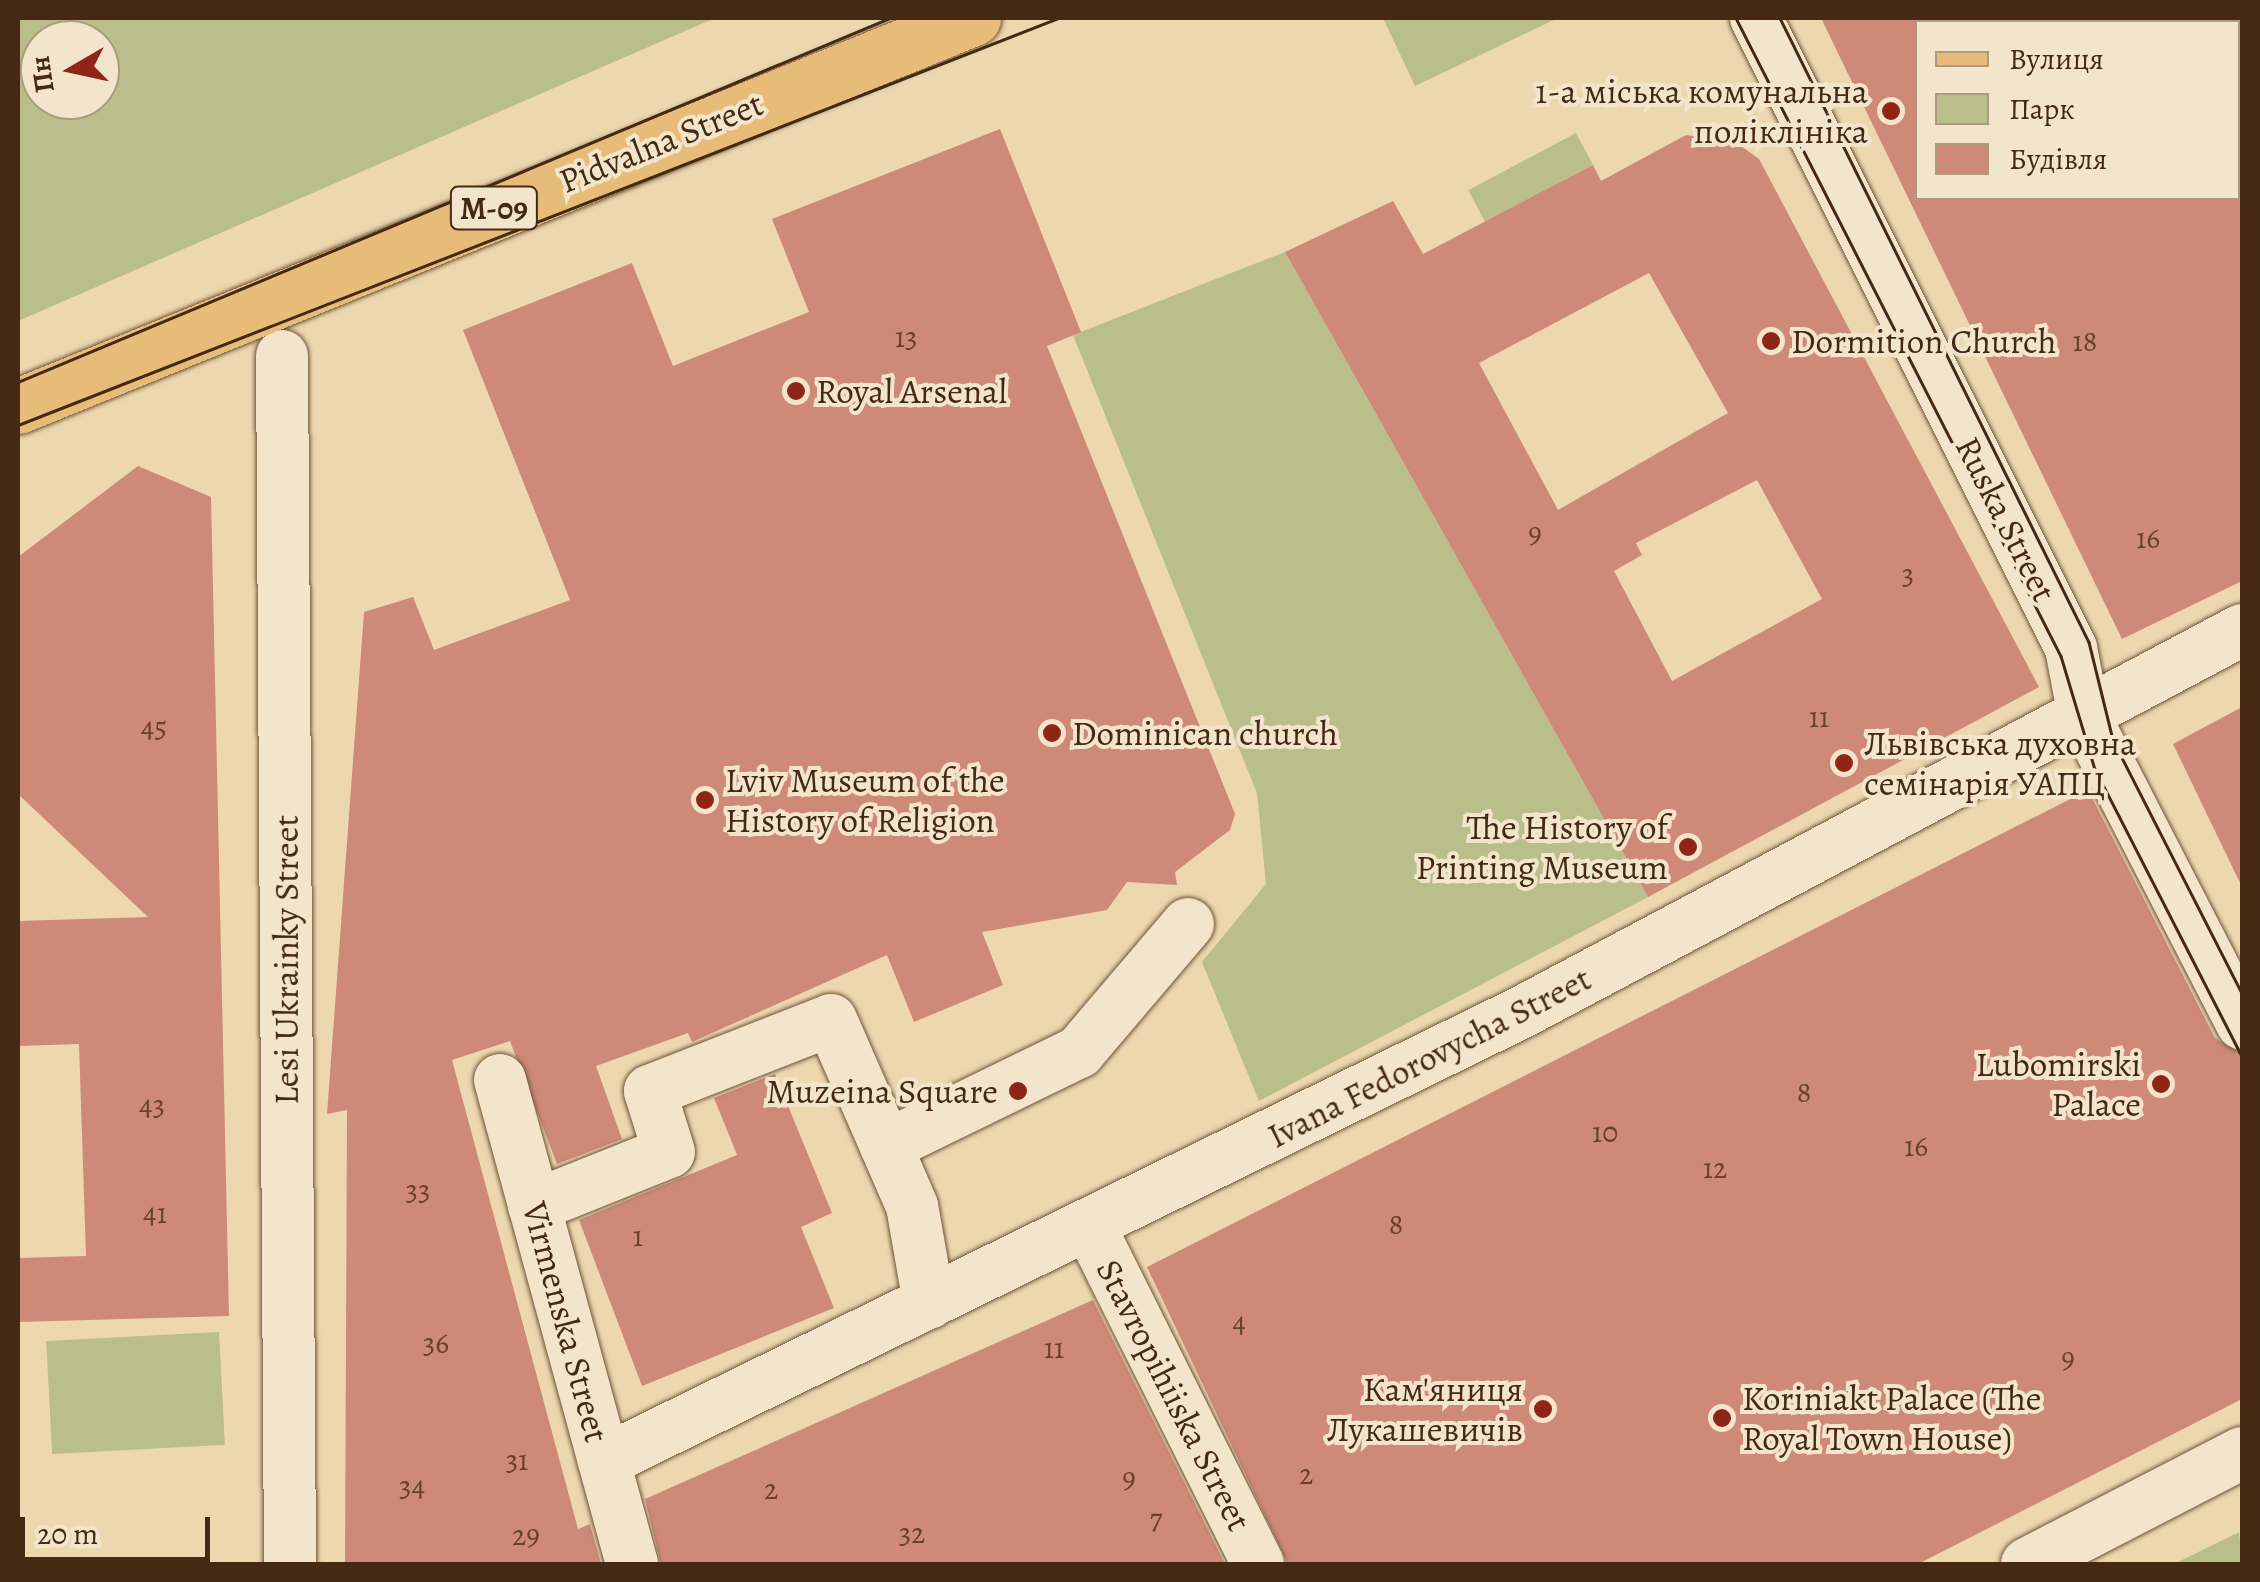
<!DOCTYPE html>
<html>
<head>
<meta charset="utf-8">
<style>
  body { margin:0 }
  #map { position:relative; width:2260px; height:1582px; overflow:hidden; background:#ecd7af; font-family:Alegreya,serif }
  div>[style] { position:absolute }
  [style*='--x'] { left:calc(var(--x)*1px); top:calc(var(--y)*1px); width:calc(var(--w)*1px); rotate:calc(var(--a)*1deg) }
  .green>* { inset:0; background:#b9be8a; transform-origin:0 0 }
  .building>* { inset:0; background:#cf8979 }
  .roads { filter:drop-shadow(0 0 2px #6f543a) drop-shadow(0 0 2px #6f543a) }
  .pedestrian>* { height:52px; margin:-26px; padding:0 26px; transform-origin:26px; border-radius:26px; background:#f3e5cb }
  .primary>* { height:55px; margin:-27.5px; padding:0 27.5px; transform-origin:27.5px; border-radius:27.5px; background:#e6bc78 }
  .tram>* { height:2.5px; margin:-1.25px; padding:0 1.25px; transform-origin:1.25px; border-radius:1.25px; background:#452913 }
  .dots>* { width:28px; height:28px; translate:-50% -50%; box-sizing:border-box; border:5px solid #f3e5cb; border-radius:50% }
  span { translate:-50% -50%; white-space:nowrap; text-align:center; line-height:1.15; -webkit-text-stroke:8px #f3e5cb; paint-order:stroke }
  .number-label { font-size:30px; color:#68412c }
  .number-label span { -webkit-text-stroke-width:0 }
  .shield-label span { padding:2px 8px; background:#f3e5cb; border:2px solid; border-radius:8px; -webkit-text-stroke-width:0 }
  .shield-label { font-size:32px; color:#452913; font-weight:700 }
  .poi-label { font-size:35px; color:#452913 }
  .right { translate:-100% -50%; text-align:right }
  .left { translate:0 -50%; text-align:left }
  .street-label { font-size:35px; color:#452913 }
  .frame { position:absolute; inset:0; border:20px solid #452913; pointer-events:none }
  .legend { position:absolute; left:1915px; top:20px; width:325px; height:180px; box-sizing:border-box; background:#f3e5cb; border:2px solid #ad9a81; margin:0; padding:12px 18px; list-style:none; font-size:30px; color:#452913 }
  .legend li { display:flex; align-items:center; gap:20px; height:50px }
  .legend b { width:50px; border:2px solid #ad9a81 }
  .north { position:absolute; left:20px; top:20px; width:100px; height:100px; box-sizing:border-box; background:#f3e5cb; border:2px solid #ad9a81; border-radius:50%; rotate:261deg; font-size:28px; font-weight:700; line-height:40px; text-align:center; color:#452913 }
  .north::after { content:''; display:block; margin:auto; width:35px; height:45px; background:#8f2418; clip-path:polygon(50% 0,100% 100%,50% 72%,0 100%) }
  .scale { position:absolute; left:20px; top:1517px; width:190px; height:45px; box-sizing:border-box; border:5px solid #452913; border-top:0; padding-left:12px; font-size:30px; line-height:35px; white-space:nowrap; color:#452913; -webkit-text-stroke:8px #f3e5cb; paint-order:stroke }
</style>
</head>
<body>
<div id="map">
  <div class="green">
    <div style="clip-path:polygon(evenodd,18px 18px,715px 18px,18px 321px,18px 18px,100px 40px,100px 100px,40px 100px,40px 40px,100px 40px)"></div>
    <div style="clip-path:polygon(1383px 18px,1558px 18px,1415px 86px)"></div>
    <div style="left:1576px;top:133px;width:36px;height:122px;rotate:62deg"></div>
    <div style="clip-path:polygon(1285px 252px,1648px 897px,1259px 1101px,1202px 962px,1266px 884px,1257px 793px,1073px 335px)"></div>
    <div style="left:219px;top:1332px;width:113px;height:173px;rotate:87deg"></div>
    <div style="clip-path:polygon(2239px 1532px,2242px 1564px,2174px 1564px)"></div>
  </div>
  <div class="building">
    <div style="clip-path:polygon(1821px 18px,1918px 18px,1918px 198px,2242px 198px,2242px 581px,2122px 639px)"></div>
    <div style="clip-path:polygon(1000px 129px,1081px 332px,1047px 346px,1235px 814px,1230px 830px,1175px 872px,1177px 885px,1127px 882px,1107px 910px,982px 932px,1003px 985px,914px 1022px,887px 955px,692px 1042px,688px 1033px,596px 1066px,622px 1139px,557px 1164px,510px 1041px,452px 1060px,578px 1529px,590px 1524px,601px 1564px,345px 1564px,347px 1110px,327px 1114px,364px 612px,413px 597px,434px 650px,570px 600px,463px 330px,632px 263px,673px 366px,809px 312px,772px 219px)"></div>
    <div style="clip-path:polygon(evenodd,1686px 135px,1734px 141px,1759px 159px,2039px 687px,1648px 897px,1285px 252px,1393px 201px,1423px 254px,1593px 165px,1601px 181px,1686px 135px,1649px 273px,1728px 413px,1558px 510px,1479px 363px,1649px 273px,1686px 135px,1757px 480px,1822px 599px,1672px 681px,1614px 571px,1642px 555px,1636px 543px,1757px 480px)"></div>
    <div style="clip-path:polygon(138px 466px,211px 497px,229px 1316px,18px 1322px,18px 1258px,86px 1256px,79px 1044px,18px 1046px,18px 921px,148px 917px,18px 794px,18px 557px)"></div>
    <div style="clip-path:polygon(2242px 707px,2242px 887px,2173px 744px)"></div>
    <div style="clip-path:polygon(2088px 790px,2215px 1038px,2242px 1054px,2242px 1399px,1918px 1564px,1288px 1564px,1147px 1267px)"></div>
    <div style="clip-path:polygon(775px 1074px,832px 1213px,801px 1227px,834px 1308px,642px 1386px,579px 1220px,737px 1155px,714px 1098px)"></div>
    <div style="clip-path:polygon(1093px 1300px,1225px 1564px,661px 1564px,645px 1499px)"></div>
  </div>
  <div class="roads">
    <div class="pedestrian">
      <div style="--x:1756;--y:18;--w:704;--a:63.43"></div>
      <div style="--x:2071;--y:648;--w:69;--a:79.2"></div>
      <div style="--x:2084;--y:716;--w:346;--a:62.8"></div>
      <div style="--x:282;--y:356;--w:1208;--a:89.62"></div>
      <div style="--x:500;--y:1080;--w:502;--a:74.74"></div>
      <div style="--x:534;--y:1206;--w:145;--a:-21.8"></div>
      <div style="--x:669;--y:1152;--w:64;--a:-107.3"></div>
      <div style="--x:650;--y:1091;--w:194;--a:-21.4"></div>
      <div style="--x:831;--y:1020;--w:137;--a:66.4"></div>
      <div style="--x:1089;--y:1225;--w:379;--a:63.5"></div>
      <div style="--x:929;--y:1303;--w:98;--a:-99.9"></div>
      <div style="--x:912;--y:1206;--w:65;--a:-113.4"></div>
      <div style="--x:886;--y:1146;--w:215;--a:-26"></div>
      <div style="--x:1079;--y:1052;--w:168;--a:-49.6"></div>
      <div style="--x:604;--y:1461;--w:1024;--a:-26.06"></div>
      <div style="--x:1524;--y:1011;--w:813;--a:-27.95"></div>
      <div style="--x:2027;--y:1564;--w:242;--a:-27.3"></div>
    </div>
    <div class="primary">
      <div style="--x:18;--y:406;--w:1031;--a:-22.11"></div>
    </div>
  </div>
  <div class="tram">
    <div style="--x:1736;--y:18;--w:716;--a:63.01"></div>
    <div style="--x:2061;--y:656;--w:118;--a:73.3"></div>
    <div style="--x:2095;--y:769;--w:322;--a:62.9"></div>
    <div style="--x:1780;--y:18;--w:696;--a:63.66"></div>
    <div style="--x:2089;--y:642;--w:101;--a:76.2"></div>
    <div style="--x:2113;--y:740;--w:284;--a:63"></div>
    <div style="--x:18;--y:382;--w:945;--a:-22.66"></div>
    <div style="--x:18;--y:425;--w:1117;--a:-21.37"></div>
  </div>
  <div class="dots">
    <div style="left:1891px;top:111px;background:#8f2418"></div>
    <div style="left:1771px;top:341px;background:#8f2418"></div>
    <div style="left:796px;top:391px;background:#8f2418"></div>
    <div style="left:1052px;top:733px;background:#8f2418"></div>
    <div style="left:1844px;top:763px;background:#8f2418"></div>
    <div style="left:705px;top:800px;background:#8f2418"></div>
    <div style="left:1688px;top:847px;background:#8f2418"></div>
    <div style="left:2161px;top:1084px;background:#8f2418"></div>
    <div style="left:1018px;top:1091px;background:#8f2418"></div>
    <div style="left:1543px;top:1409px;background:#8f2418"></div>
    <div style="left:1722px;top:1418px;background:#8f2418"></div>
  </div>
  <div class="number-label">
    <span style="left:906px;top:337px">13</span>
    <span style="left:2085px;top:341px">18</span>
    <span style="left:1535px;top:533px">9</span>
    <span style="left:2148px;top:538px">16</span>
    <span style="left:1908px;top:574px">3</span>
    <span style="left:1819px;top:717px">11</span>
    <span style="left:154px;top:727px">45</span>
    <span style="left:1804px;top:1092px">8</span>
    <span style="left:152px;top:1105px">43</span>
    <span style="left:1605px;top:1132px">10</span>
    <span style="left:1916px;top:1146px">16</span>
    <span style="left:1715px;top:1168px">12</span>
    <span style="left:418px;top:1190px">33</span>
    <span style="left:155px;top:1213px">41</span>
    <span style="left:1396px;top:1224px">8</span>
    <span style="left:638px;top:1236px">1</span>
    <span style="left:1239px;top:1322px">4</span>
    <span style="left:436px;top:1343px">36</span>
    <span style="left:1054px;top:1348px">11</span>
    <span style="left:2068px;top:1358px">9</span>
    <span style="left:517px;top:1460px">31</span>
    <span style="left:1306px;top:1474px">2</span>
    <span style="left:1129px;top:1478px">9</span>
    <span style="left:412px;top:1486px">34</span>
    <span style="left:771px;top:1489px">2</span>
    <span style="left:1156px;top:1519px">7</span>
    <span style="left:912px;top:1533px">32</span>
    <span style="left:526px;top:1535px">29</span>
  </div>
  <div class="shield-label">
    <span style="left:494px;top:208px">М-09</span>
  </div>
  <div class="poi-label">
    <span class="right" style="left:1868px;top:111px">1-а міська комунальна<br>поліклініка</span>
    <span class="left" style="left:1791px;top:341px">Dormition Church</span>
    <span class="left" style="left:816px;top:391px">Royal Arsenal</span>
    <span class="left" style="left:1072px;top:733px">Dominican church</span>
    <span class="left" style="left:1864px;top:763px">Львівська духовна<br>семінарія УАПЦ</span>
    <span class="left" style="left:725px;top:800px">Lviv Museum of the<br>History of Religion</span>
    <span class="right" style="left:1668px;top:847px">The History of<br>Printing Museum</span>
    <span class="right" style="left:2141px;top:1084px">Lubomirski<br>Palace</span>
    <span class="right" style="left:998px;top:1091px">Muzeina Square</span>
    <span class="right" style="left:1523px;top:1409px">Кам'яниця<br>Лукашевичів</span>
    <span class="left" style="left:1742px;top:1418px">Koriniakt Palace (The<br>Royal Town House)</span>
  </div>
  <div class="street-label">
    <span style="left:661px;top:142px;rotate:-22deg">Pidvalna Street</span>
    <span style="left:2006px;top:519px;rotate:63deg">Ruska Street</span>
    <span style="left:286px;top:960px;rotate:-90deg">Lesi Ukrainky Street</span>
    <span style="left:1429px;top:1057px;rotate:-27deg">Ivana Fedorovycha Street</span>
    <span style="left:566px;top:1322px;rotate:75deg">Virmenska Street</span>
    <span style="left:1174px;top:1395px;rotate:63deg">Stavropihiiska Street</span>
  </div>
  <div class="frame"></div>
  <ul class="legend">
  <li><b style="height:12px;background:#e6bc78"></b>Вулиця</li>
  <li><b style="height:28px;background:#b9be8a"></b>Парк</li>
  <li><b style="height:28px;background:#cf8979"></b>Будівля</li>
  </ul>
  <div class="north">Пн</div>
  <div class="scale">20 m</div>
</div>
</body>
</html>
